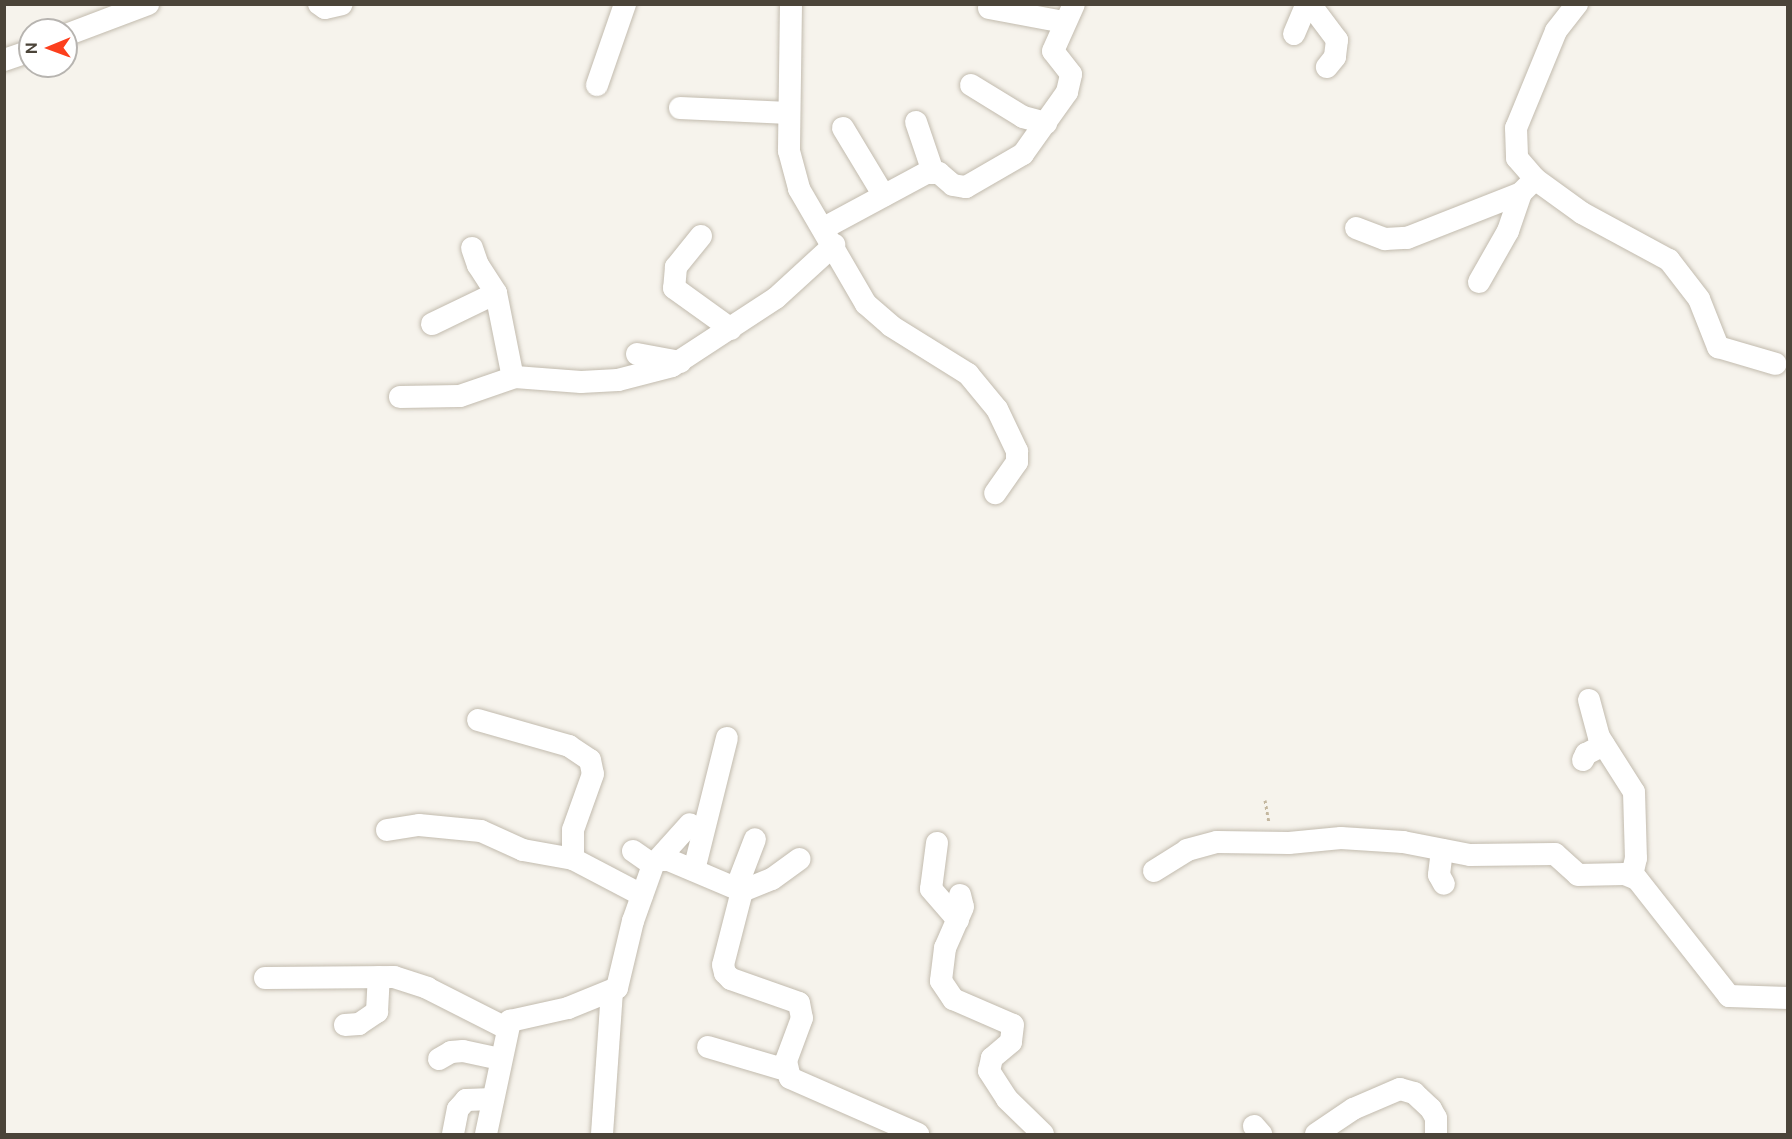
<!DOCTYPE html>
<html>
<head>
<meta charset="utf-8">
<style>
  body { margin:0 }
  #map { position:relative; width:1792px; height:1139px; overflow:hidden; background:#f6f3ec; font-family:"DM Sans",sans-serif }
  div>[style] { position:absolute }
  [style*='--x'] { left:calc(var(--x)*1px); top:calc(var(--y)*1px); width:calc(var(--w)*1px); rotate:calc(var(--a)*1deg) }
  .path>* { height:3px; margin-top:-1.5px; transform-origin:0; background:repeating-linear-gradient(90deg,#c4b79f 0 3px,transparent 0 6px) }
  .roads { filter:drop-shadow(0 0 2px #c2bbae) drop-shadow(0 0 2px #c2bbae) }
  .minor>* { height:22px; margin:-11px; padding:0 11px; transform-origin:11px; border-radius:11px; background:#fff }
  span { translate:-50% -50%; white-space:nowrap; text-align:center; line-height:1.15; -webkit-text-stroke:5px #fff; paint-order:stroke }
  .frame { position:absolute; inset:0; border:6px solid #4b4439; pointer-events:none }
  .north { position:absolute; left:18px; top:18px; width:60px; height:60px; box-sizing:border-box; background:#fff; border:2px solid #b7b4b0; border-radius:50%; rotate:269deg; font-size:16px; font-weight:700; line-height:24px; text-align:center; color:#4b4439 }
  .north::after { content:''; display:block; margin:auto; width:21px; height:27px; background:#fc3f1d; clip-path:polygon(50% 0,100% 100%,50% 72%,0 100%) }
</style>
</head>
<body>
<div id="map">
  <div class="path">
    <div style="--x:1265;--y:800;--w:23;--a:80"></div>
  </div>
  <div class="roads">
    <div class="minor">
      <div style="--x:319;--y:4;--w:7;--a:34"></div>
      <div style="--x:325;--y:8;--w:17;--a:-13"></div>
      <div style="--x:791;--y:4;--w:147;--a:90.8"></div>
      <div style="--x:789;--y:151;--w:39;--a:75"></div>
      <div style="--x:799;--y:189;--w:133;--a:59.8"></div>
      <div style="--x:866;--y:304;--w:33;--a:41"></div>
      <div style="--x:891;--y:326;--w:91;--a:31.9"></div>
      <div style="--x:968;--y:374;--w:45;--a:50.4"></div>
      <div style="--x:997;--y:409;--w:47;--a:64.5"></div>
      <div style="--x:1017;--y:451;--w:11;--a:90"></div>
      <div style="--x:1017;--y:462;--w:38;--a:125"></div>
      <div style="--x:1310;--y:4;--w:45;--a:53.1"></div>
      <div style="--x:1337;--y:40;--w:17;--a:97"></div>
      <div style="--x:1335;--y:57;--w:13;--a:129"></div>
      <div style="--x:1577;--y:4;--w:34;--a:128"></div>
      <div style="--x:1556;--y:31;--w:105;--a:112.4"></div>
      <div style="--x:1516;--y:128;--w:30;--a:88"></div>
      <div style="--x:1517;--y:158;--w:28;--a:49"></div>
      <div style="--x:1535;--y:179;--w:58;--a:35.9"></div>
      <div style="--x:1582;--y:213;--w:99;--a:28.4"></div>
      <div style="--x:1669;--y:260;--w:49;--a:52.4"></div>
      <div style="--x:1699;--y:299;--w:52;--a:68.4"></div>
      <div style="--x:1718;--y:347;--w:60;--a:16.3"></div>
      <div style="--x:989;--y:8;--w:76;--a:10.6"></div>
      <div style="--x:1294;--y:34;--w:33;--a:-67"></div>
      <div style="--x:66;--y:35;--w:88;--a:-20.7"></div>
      <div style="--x:4;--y:60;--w:28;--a:-19"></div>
      <div style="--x:597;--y:85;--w:86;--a:-70.9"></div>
      <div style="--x:971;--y:85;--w:61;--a:31.6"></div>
      <div style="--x:1023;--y:117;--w:24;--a:15"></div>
      <div style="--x:680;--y:108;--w:109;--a:2.6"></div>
      <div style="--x:916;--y:122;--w:53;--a:71.2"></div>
      <div style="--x:843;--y:128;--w:79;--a:58.9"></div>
      <div style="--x:824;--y:228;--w:116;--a:-28.3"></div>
      <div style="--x:926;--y:173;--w:13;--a:0"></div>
      <div style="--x:939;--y:173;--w:18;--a:41"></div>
      <div style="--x:953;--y:185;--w:13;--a:9"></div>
      <div style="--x:966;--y:187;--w:66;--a:-30.1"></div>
      <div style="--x:1023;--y:154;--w:76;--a:-54.6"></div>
      <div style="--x:1067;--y:92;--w:18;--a:-77"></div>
      <div style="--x:1071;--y:74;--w:29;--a:-128"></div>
      <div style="--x:1053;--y:51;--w:51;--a:-65.9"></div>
      <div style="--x:1356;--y:228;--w:31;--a:21"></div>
      <div style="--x:1385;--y:239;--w:22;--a:-3"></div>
      <div style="--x:1407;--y:238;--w:123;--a:-21.5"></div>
      <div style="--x:1521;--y:193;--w:20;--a:-45"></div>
      <div style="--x:701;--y:236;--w:40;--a:129"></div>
      <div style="--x:676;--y:267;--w:21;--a:95"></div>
      <div style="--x:674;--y:288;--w:70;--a:35.7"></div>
      <div style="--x:472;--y:248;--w:18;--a:71"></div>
      <div style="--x:478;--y:265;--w:33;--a:57"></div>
      <div style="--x:496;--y:293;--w:82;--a:78.7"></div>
      <div style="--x:512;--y:373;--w:5;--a:53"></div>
      <div style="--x:515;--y:377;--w:66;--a:4.3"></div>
      <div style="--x:581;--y:382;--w:37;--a:-3"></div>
      <div style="--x:618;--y:380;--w:56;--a:-14.5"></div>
      <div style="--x:672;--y:366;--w:124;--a:-33.2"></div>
      <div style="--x:776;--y:298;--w:79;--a:-42.4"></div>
      <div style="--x:1479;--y:282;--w:59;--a:-60.4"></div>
      <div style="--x:1508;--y:231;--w:40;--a:-71.1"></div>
      <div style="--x:432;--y:324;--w:71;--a:-25.8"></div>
      <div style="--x:637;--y:354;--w:44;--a:10.5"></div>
      <div style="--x:400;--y:397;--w:60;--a:-1"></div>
      <div style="--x:460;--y:396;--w:58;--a:-19.1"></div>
      <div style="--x:1589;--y:700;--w:38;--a:75"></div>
      <div style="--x:1599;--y:737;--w:65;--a:57.5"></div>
      <div style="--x:1634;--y:792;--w:66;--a:88.3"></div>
      <div style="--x:1636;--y:858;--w:17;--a:103"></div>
      <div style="--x:478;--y:720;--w:95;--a:15.9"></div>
      <div style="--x:569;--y:746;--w:25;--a:34"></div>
      <div style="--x:590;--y:760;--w:14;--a:78"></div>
      <div style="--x:593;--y:774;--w:59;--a:109.7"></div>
      <div style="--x:573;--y:830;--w:29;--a:90"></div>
      <div style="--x:1583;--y:760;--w:7;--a:-63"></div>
      <div style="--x:1586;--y:754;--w:20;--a:-27"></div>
      <div style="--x:387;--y:830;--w:32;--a:-9"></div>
      <div style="--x:419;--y:825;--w:62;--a:5.5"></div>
      <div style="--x:481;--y:831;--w:46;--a:24.3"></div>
      <div style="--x:523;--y:850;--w:51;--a:10.2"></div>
      <div style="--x:573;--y:859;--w:78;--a:27.6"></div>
      <div style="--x:937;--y:843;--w:46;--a:97.4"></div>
      <div style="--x:931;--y:889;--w:41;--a:48.9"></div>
      <div style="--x:1442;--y:850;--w:25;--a:97"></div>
      <div style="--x:1439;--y:875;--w:10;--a:61"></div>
      <div style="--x:633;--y:851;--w:24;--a:35"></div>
      <div style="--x:660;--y:860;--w:9;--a:0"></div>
      <div style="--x:669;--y:860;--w:79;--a:23"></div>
      <div style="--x:742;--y:891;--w:76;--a:104.4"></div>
      <div style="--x:723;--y:965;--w:8;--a:76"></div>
      <div style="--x:725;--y:973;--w:8;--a:45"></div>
      <div style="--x:731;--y:979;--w:72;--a:19.4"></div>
      <div style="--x:799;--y:1003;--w:15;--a:79"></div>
      <div style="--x:802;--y:1018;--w:46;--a:110.4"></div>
      <div style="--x:786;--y:1061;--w:17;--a:77"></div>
      <div style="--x:790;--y:1078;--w:140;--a:23.6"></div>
      <div style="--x:694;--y:870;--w:136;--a:-76"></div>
      <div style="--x:1154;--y:871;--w:39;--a:-32"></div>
      <div style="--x:1187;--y:850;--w:31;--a:-15"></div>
      <div style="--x:1217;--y:842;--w:72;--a:0.8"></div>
      <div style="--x:1289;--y:843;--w:52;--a:-5.5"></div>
      <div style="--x:1341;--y:838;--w:62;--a:3.7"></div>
      <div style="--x:1403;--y:842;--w:68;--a:11"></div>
      <div style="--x:1470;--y:855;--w:85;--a:-0.7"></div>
      <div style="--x:1555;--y:854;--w:31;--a:42"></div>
      <div style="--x:1578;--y:875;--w:47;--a:-1.2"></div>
      <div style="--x:1625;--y:874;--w:13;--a:23"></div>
      <div style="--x:1637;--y:879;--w:149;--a:51.8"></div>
      <div style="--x:1729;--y:996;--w:59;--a:1.9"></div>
      <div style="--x:737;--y:886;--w:50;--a:-69"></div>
      <div style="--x:742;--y:891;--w:32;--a:-22"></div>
      <div style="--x:772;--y:879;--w:34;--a:-36"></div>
      <div style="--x:960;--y:895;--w:12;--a:76"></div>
      <div style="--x:963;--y:907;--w:45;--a:113.7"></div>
      <div style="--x:945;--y:948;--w:33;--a:97"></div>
      <div style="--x:941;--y:981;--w:22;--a:56"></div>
      <div style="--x:953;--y:999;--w:65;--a:23.4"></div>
      <div style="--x:1013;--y:1025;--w:17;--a:97"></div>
      <div style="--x:1011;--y:1042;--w:25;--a:140"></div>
      <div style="--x:992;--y:1058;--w:13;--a:103"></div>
      <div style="--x:989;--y:1071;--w:33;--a:57"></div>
      <div style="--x:1007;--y:1099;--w:50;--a:44.2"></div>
      <div style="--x:265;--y:978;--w:129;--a:-0.4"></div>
      <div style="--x:394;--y:977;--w:35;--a:18"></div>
      <div style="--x:427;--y:988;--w:89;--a:26.9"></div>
      <div style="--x:345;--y:1025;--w:14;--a:-4"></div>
      <div style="--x:359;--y:1024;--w:22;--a:-34"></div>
      <div style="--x:377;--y:1012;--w:35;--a:-87"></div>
      <div style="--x:708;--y:1047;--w:81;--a:16.4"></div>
      <div style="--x:439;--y:1059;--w:14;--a:-30"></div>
      <div style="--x:451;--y:1052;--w:12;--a:-5"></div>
      <div style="--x:463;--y:1051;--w:38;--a:12"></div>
      <div style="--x:1254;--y:1126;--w:11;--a:49"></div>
      <div style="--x:453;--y:1134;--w:25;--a:-79"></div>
      <div style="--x:458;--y:1109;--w:12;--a:-48"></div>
      <div style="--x:466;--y:1100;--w:27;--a:-2"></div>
      <div style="--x:486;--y:1134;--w:116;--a:-78"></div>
      <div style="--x:510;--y:1021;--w:59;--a:-12.6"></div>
      <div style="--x:568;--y:1008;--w:53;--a:-22.2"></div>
      <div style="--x:617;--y:988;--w:69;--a:-76.6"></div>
      <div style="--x:633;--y:921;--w:59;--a:-70.3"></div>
      <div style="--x:653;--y:865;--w:55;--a:-47.9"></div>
      <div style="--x:602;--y:1134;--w:142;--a:-86"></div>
      <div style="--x:1316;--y:1134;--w:45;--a:-34"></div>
      <div style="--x:1353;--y:1109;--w:51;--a:-23.1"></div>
      <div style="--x:1400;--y:1089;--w:15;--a:16"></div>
      <div style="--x:1414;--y:1093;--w:23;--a:43"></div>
      <div style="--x:1431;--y:1109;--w:10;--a:61"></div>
      <div style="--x:1436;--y:1118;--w:16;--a:90"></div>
    </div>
  </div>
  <div class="frame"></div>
  <div class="north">N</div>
</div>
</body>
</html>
